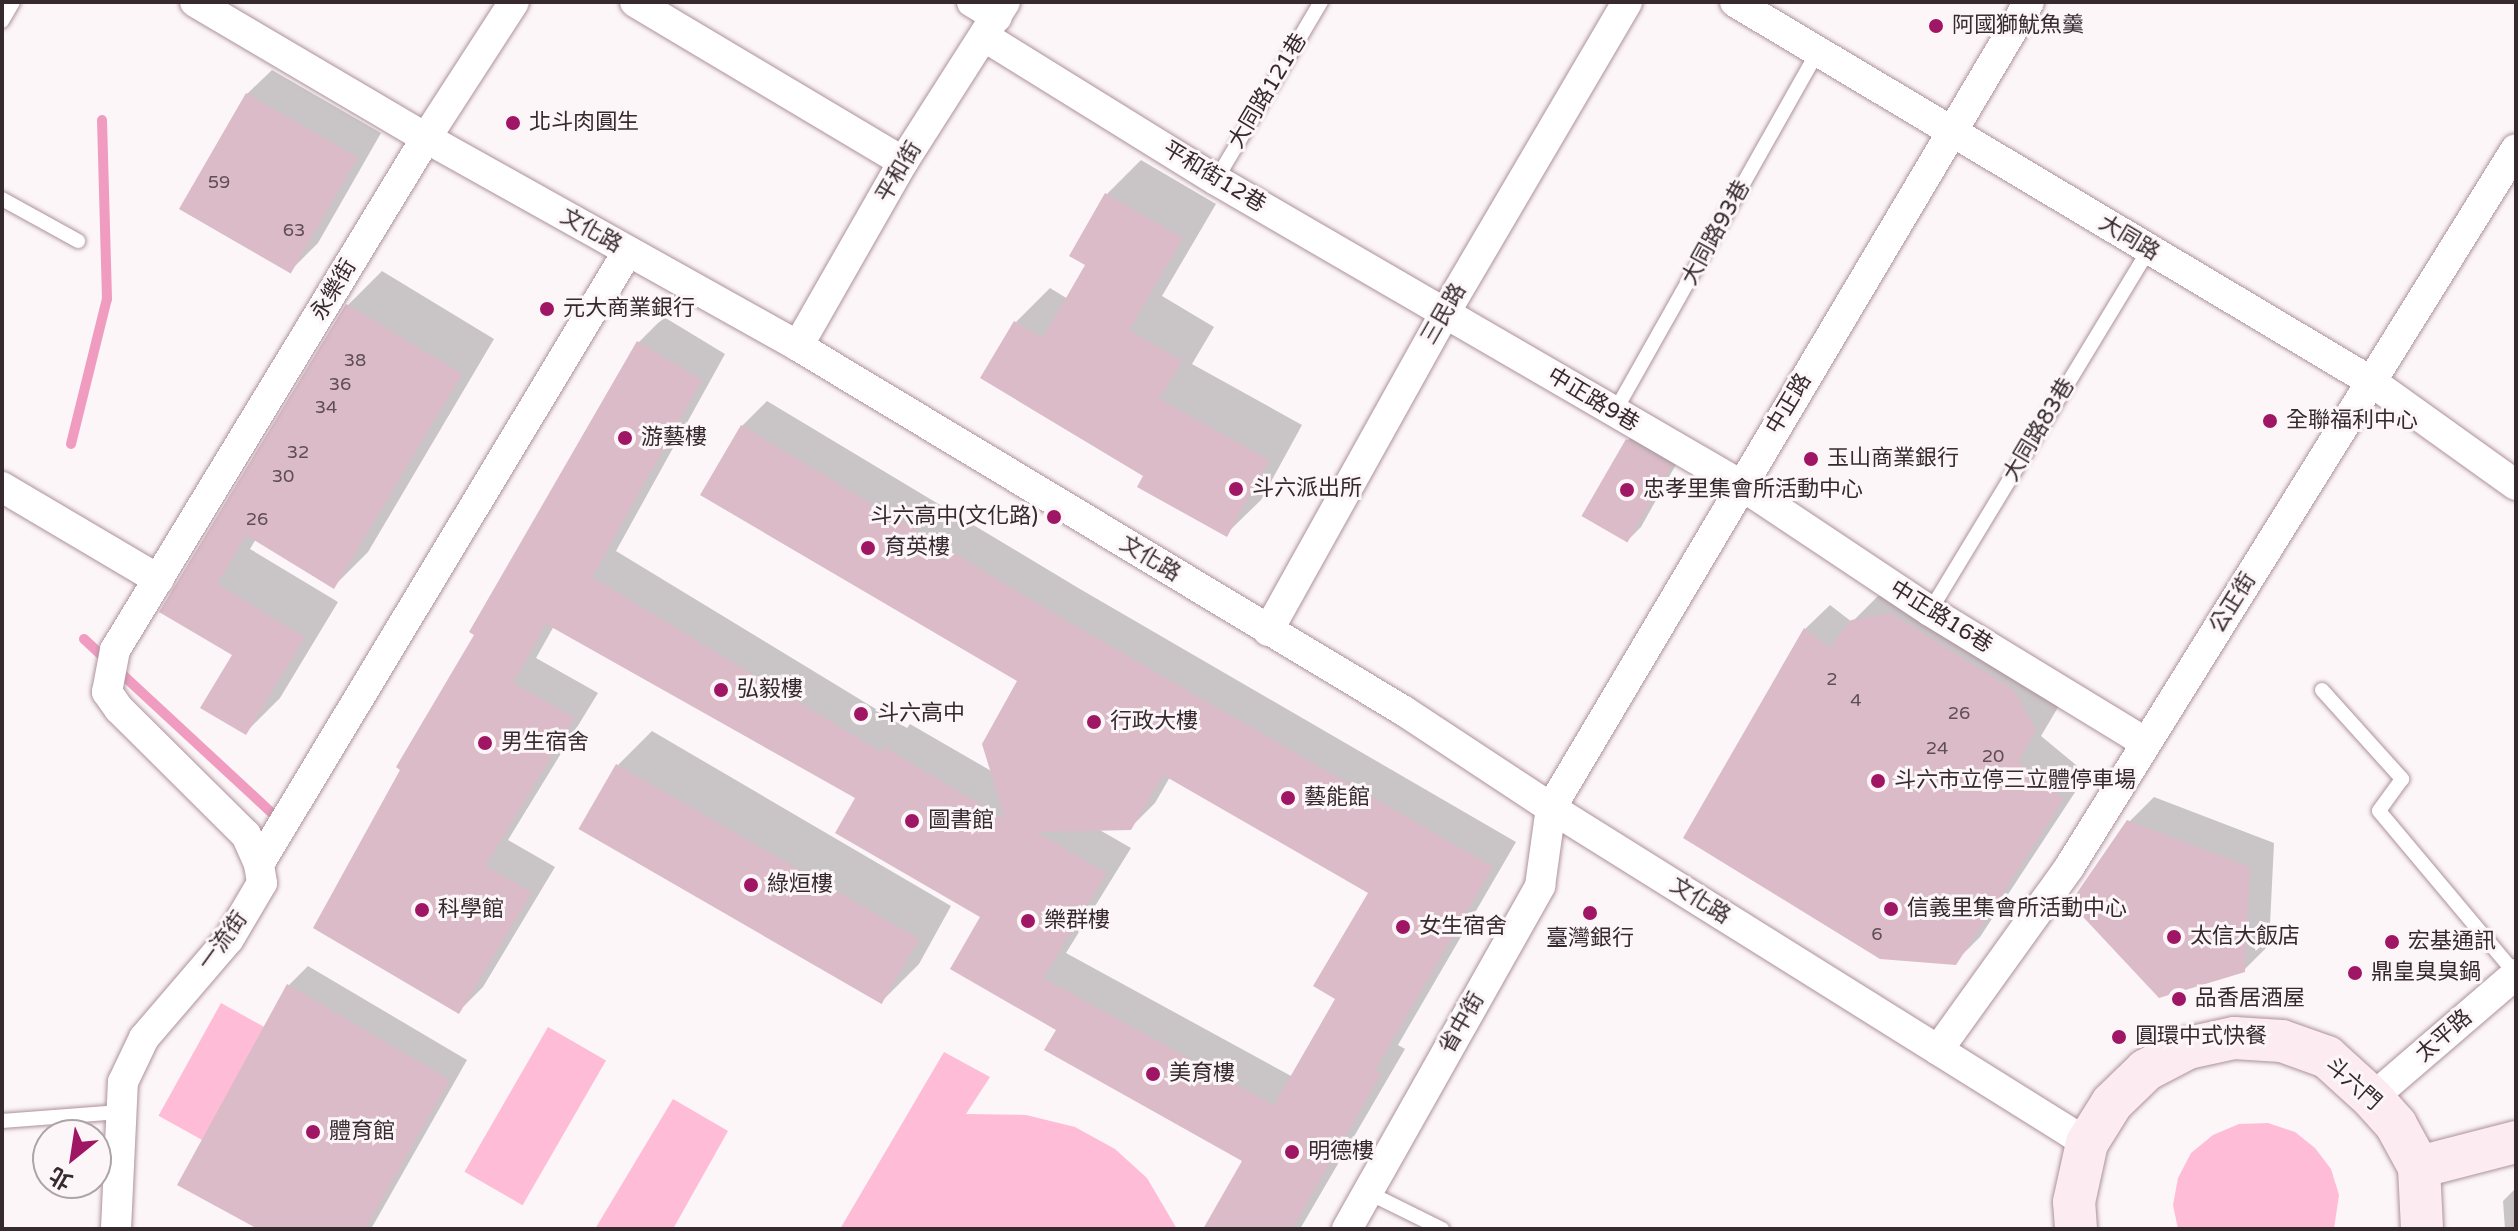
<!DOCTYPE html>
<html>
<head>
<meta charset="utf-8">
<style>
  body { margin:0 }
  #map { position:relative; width:2518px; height:1231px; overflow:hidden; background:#fcf6f8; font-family:"Varela Round","Noto Sans TC",sans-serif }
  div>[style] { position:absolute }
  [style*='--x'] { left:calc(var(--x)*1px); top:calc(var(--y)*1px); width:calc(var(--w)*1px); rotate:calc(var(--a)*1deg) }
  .green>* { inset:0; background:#ffbcd7; transform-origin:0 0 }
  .shadow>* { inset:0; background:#0003 }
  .stream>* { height:10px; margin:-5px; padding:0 5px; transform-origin:5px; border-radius:5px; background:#f09cc0 }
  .building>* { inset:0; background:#dabbc7; transform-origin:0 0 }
  .roads { filter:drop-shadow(0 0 2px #ae919d) drop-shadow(0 0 2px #ae919d) }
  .lane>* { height:14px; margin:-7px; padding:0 7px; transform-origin:7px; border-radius:7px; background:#fff }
  .street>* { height:30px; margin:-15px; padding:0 15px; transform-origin:15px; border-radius:15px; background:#fff }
  .secondary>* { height:42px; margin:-21px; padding:0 21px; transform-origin:21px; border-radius:21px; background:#fdebf2 }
  .dots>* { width:22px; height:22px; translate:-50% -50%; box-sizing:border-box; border:4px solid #fcf6f8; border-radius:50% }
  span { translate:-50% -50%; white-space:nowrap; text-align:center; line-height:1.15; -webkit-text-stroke:6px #fcf6f8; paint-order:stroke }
  .number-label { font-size:18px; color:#5f4e55 }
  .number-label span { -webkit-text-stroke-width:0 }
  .poi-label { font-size:22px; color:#362a2f }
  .left { translate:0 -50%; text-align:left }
  .right { translate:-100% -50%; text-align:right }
  .street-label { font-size:22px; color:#362a2f }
  .frame { position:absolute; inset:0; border:4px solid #362a2f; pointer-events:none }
  .north { position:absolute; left:32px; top:1119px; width:80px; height:80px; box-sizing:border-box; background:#fcf6f8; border:2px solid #ada4a8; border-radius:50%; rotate:210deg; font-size:22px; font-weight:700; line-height:32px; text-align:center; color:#362a2f }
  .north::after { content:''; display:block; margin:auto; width:28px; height:36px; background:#9f1764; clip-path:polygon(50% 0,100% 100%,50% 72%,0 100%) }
</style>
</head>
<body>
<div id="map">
  <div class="green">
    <div style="left:221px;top:1003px;width:68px;height:129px;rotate:29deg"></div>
    <div style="left:548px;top:1027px;width:67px;height:167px;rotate:30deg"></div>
    <div style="clip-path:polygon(944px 1052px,990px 1077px,966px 1114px,1026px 1115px,1075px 1127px,1115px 1149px,1147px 1178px,1177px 1229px,840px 1229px)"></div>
    <div style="clip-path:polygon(673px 1099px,728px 1131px,673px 1229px,595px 1229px)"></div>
    <div style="clip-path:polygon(2268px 1123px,2295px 1132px,2315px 1148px,2331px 1169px,2339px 1195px,2334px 1229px,2178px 1229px,2173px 1205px,2178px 1178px,2191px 1153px,2213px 1135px,2239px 1124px)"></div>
  </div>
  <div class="shadow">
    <div style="clip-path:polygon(272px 70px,381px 133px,318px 243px,293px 268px,247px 94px)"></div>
    <div style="clip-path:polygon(1141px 160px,1216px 204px,1162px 296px,1214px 327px,1192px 364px,1302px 425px,1261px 500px,1226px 534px,1146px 475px,1016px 322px,1050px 288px,1068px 299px,1088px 264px,1072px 255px,1107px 194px)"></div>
    <div style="clip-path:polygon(382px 271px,494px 339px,368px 552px,334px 586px,256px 539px,250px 549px,338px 602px,280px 698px,246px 732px,234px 654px,162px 612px,348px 305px)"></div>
    <div style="clip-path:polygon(evenodd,664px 317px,725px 354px,616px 551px,907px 728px,910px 724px,993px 772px,1020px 680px,742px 426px,767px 401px,1080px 589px,1516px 842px,1398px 1045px,1405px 1049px,1300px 1229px,1205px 1229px,1245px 1160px,1059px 1029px,983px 916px,858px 797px,554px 626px,536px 658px,598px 693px,508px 840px,555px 867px,483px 987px,458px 1012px,477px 635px,472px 632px,639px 342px,664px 317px,1170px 777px,1370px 892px,1338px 999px,1293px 1077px,1066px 953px,1131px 848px,1098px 829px,1130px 828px,1155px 803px,1170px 777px)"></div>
    <div style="clip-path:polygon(1640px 428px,1683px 452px,1641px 527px,1628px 540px,1628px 440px)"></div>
    <div style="clip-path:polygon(1916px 589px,2060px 704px,2041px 736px,2087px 774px,1980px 937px,1955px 962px,1805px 629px,1830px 605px,1852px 622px,1878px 596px)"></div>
    <div style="clip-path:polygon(652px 731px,951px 906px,919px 964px,885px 998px,618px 765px)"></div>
    <div style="clip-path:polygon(2154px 797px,2274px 843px,2269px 945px,2244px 970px,2129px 822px)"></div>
    <div style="clip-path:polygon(308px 966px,467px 1060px,371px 1229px,262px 1229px,289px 985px)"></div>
    <div style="clip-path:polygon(2516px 1188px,2516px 1229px,2505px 1229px,2503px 1201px)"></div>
  </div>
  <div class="stream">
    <div style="--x:71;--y:444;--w:149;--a:-76.1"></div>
    <div style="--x:107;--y:299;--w:179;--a:-91.6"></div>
    <div style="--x:84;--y:639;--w:258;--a:42.8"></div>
  </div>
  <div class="building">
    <div style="left:246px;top:93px;width:129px;height:134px;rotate:30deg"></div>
    <div style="clip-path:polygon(1105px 193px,1183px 238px,1129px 330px,1182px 361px,1159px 399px,1269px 460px,1227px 537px,1137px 487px,1143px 476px,980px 378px,1014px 321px,1043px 338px,1085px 265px,1069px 256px)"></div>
    <div style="clip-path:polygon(346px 304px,462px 374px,334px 589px,246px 535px,217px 584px,305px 637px,246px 735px,200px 708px,232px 655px,159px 612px)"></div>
    <div style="clip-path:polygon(evenodd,637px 341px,702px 380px,592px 577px,881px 752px,884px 747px,1005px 819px,982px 744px,1017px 681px,700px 495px,741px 425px,1055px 614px,1493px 867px,1375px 1070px,1381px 1074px,1292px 1229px,1203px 1229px,1242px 1161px,1044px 1050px,1056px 1030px,950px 969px,980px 917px,835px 833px,855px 798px,546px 624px,513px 683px,575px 718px,485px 866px,532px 892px,459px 1014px,313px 928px,400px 770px,396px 767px,474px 635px,469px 632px,637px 341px,1163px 775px,1368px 893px,1313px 986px,1335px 999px,1274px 1105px,1043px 978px,1107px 873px,1036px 832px,1131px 830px,1163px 775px)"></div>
    <div style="left:1626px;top:439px;width:53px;height:89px;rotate:30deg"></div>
    <div style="clip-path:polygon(1890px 613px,2014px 690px,2036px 730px,2018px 762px,2064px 799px,1956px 965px,1880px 959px,1683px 838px,1804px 628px,1830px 648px,1851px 620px)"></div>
    <div style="left:616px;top:764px;width:350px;height:75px;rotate:30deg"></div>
    <div style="clip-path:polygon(2127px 820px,2250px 867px,2245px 972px,2159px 998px,2070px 903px)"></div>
    <div style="clip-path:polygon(287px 984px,450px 1080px,365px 1229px,258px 1229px,177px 1185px)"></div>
  </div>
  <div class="roads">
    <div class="lane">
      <div style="--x:2;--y:21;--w:22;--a:-60"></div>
      <div style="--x:1216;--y:180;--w:207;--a:-59.5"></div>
      <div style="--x:2;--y:199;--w:87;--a:28.9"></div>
      <div style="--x:1614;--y:413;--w:413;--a:-60.6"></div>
      <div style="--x:1930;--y:611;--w:422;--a:-58.8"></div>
      <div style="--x:2322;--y:690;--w:120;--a:48"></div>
      <div style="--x:2402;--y:779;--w:39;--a:126"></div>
      <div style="--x:2379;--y:811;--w:213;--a:50"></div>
      <div style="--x:2;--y:1121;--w:118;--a:-4.4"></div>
      <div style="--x:1367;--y:1192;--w:84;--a:26.3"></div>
    </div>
    <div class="street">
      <div style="--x:195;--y:2;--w:268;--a:30.5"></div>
      <div style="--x:426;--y:138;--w:426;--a:29.2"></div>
      <div style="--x:798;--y:346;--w:707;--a:31.06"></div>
      <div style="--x:1404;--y:711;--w:176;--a:33.4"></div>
      <div style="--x:1551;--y:808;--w:632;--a:32.01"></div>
      <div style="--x:635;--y:2;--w:312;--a:30.8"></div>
      <div style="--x:972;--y:2;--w:29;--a:31"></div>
      <div style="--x:1735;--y:2;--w:742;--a:30.82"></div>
      <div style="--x:2372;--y:382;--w:177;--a:35.6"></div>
      <div style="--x:985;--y:37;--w:272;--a:31.8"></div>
      <div style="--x:1216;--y:180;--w:607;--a:30.15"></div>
      <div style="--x:1741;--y:485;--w:227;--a:33.7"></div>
      <div style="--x:1930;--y:611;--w:252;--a:31.4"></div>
      <div style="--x:798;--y:346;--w:212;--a:-60.3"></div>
      <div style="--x:903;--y:162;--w:190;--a:-57.5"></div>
      <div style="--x:2;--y:487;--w:182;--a:30.6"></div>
      <div style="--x:1268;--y:631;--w:366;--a:-60.9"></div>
      <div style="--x:1446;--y:311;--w:358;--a:-59.6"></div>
      <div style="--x:259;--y:864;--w:715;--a:-58.95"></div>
      <div style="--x:1938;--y:1050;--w:226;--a:-54.3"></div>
      <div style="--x:2070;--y:866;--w:844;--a:-58.12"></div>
      <div style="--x:2372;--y:1098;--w:190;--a:-40.7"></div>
      <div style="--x:116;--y:1229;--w:147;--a:-87.3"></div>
      <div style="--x:123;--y:1082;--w:49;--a:-64.5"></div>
      <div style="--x:144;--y:1038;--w:130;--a:-49.4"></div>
      <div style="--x:229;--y:939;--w:65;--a:-59.5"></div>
      <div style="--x:262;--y:883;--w:19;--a:-99"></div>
      <div style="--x:259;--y:864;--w:32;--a:-114"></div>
      <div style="--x:246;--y:835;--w:179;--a:-135.2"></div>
      <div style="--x:119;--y:709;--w:21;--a:-125"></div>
      <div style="--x:107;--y:692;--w:43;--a:-79.2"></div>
      <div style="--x:115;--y:650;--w:599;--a:-58.72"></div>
      <div style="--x:426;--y:138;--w:162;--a:-57.1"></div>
      <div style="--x:1347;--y:1229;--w:394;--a:-60.6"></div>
      <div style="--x:1540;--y:886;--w:79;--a:-82"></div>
      <div style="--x:1551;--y:808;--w:937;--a:-59.33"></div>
    </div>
    <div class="secondary">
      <div style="--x:2419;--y:1167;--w:100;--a:-14.5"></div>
      <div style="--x:2076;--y:1229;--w:27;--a:-94"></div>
      <div style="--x:2074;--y:1202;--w:60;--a:-77.6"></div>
      <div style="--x:2087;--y:1143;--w:47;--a:-58"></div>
      <div style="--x:2112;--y:1103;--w:47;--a:-44.1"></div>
      <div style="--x:2146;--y:1070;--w:47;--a:-27.6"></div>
      <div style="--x:2188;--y:1048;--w:47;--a:-12.3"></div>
      <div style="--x:2234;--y:1038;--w:48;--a:3.6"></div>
      <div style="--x:2282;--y:1041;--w:48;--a:19.6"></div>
      <div style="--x:2327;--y:1057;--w:61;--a:42.3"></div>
      <div style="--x:2372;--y:1098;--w:36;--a:48"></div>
      <div style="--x:2396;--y:1125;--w:48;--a:61.3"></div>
      <div style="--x:2419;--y:1167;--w:62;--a:87.2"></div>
    </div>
  </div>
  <div class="dots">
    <div style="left:1936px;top:26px;background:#9f1764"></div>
    <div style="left:513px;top:123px;background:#9f1764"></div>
    <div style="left:547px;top:309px;background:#9f1764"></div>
    <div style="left:2270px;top:421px;background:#9f1764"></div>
    <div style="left:625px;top:438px;background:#9f1764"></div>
    <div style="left:1811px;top:459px;background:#9f1764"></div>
    <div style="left:1236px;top:489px;background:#9f1764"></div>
    <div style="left:1627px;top:490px;background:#9f1764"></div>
    <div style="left:1054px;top:517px;background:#9f1764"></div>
    <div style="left:868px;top:548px;background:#9f1764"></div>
    <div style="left:721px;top:690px;background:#9f1764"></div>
    <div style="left:861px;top:714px;background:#9f1764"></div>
    <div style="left:1094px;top:722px;background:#9f1764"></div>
    <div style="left:485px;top:743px;background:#9f1764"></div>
    <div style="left:1878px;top:781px;background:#9f1764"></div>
    <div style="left:1288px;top:798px;background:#9f1764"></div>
    <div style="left:912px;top:821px;background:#9f1764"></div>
    <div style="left:751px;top:885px;background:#9f1764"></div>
    <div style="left:1891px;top:909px;background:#9f1764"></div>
    <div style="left:422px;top:910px;background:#9f1764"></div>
    <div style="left:1590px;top:913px;background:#9f1764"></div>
    <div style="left:1028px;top:921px;background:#9f1764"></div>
    <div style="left:1403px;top:927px;background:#9f1764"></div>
    <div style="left:2174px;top:937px;background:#9f1764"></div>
    <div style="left:2392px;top:942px;background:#9f1764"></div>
    <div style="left:2355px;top:973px;background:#9f1764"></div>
    <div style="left:2179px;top:999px;background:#9f1764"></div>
    <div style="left:2119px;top:1037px;background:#9f1764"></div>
    <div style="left:1153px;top:1074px;background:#9f1764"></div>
    <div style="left:313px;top:1132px;background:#9f1764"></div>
    <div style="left:1292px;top:1152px;background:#9f1764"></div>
  </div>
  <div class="number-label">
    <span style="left:219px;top:182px">59</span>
    <span style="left:294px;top:230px">63</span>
    <span style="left:355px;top:360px">38</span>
    <span style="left:340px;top:384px">36</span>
    <span style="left:326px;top:407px">34</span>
    <span style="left:298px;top:452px">32</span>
    <span style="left:283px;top:476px">30</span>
    <span style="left:257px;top:519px">26</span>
    <span style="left:1832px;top:679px">2</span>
    <span style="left:1856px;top:700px">4</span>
    <span style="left:1959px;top:713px">26</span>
    <span style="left:1937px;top:748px">24</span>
    <span style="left:1993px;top:756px">20</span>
    <span style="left:1877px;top:934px">6</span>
  </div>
  <div class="poi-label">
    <span class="left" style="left:1952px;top:26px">阿國獅魷魚羹</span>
    <span class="left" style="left:529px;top:123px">北斗肉圓生</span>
    <span class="left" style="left:563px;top:309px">元大商業銀行</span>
    <span class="left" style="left:2286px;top:421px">全聯福利中心</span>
    <span class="left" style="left:641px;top:438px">游藝樓</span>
    <span class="left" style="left:1827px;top:459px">玉山商業銀行</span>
    <span class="left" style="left:1252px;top:489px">斗六派出所</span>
    <span class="left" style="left:1643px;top:490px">忠孝里集會所活動中心</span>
    <span class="right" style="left:1038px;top:517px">斗六高中(文化路)</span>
    <span class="left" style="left:884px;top:548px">育英樓</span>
    <span class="left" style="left:737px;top:690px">弘毅樓</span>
    <span class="left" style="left:877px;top:714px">斗六高中</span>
    <span class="left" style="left:1110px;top:722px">行政大樓</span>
    <span class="left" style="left:501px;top:743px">男生宿舍</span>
    <span class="left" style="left:1894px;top:781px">斗六市立停三立體停車場</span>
    <span class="left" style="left:1304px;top:798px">藝能館</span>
    <span class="left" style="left:928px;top:821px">圖書館</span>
    <span class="left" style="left:767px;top:885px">綠烜樓</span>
    <span class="left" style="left:1907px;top:909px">信義里集會所活動中心</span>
    <span class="left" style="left:438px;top:910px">科學館</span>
    <span class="left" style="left:1044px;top:921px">樂群樓</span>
    <span class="left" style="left:1419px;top:927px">女生宿舍</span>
    <span class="left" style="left:2190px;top:937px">太信大飯店</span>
    <span style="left:1590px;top:939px">臺灣銀行</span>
    <span class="left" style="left:2408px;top:942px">宏基通訊</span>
    <span class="left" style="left:2371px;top:973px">鼎皇臭臭鍋</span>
    <span class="left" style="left:2195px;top:999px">品香居酒屋</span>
    <span class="left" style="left:2135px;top:1037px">圓環中式快餐</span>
    <span class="left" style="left:1169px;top:1074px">美育樓</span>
    <span class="left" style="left:329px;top:1132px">體育館</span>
    <span class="left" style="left:1308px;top:1152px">明德樓</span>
  </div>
  <div class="street-label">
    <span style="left:1268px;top:91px;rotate:-59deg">大同路121巷</span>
    <span style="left:899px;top:172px;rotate:-59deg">平和街</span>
    <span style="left:1214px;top:177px;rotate:31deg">平和街12巷</span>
    <span style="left:591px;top:231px;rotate:29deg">文化路</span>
    <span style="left:1716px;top:233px;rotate:-61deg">大同路93巷</span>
    <span style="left:2129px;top:238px;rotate:31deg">大同路</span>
    <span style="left:334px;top:290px;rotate:-59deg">永樂街</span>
    <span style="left:1444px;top:314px;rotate:-60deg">三民路</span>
    <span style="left:1593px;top:400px;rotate:31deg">中正路9巷</span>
    <span style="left:1789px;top:404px;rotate:-59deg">中正路</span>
    <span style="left:2039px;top:430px;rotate:-59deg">大同路83巷</span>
    <span style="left:1150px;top:559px;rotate:31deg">文化路</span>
    <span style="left:2233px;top:603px;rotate:-58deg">公正街</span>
    <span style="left:1941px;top:617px;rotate:32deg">中正路16巷</span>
    <span style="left:1700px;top:901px;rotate:32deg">文化路</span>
    <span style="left:223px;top:941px;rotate:-54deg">一流街</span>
    <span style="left:1462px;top:1023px;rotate:-60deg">省中街</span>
    <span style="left:2444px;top:1036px;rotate:-41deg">太平路</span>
    <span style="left:2353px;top:1084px;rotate:42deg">斗六門</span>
  </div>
  <div class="frame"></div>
  <div class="north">北</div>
</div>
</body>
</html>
